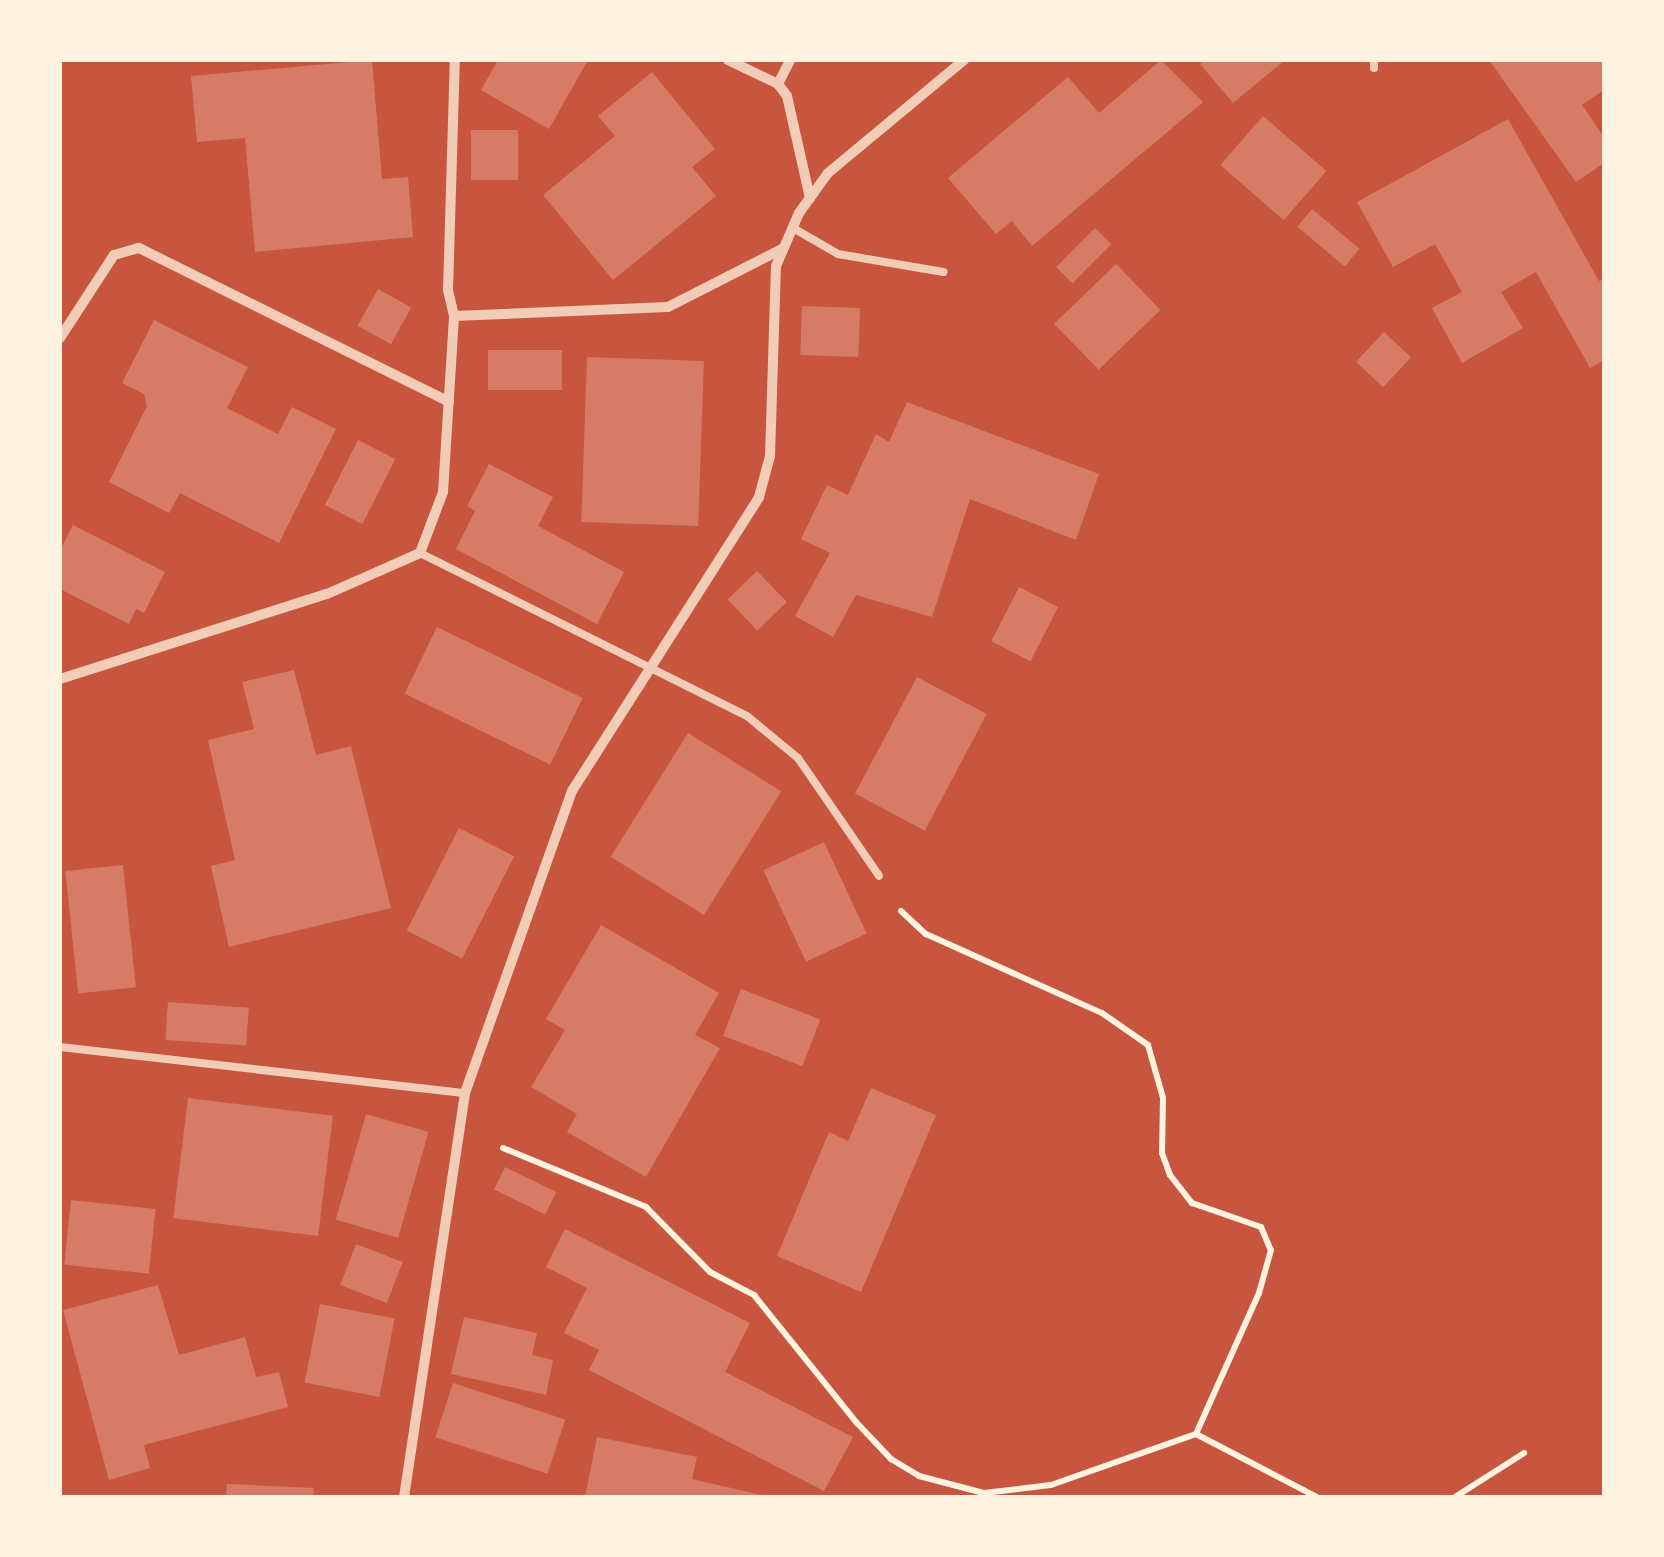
<!DOCTYPE html>
<html>
<head>
<meta charset="utf-8">
<style>
  body { margin:0 }
  #map { position:relative; width:1664px; height:1557px; overflow:hidden; background:#c8553d; font-family:Manrope,sans-serif }
  div>[style] { position:absolute }
  [style*='--x'] { left:calc(var(--x)*1px); top:calc(var(--y)*1px); width:calc(var(--w)*1px); rotate:calc(var(--a)*1deg) }
  .building>* { inset:0; background:#d67c66; transform-origin:0 0 }
  .path>* { height:6px; margin:-3px; padding:0 3px; transform-origin:3px; border-radius:3px; background:#fff3e0 }
  .service>* { height:8px; margin:-4px; padding:0 4px; transform-origin:4px; border-radius:4px; background:#f1ccb7 }
  .minor>* { height:10px; margin:-5px; padding:0 5px; transform-origin:5px; border-radius:5px; background:#f1ccb7 }
  span { translate:-50% -50%; white-space:nowrap; text-align:center; line-height:1.15; -webkit-text-stroke:8px #fff3e0; paint-order:stroke }
  .frame { position:absolute; inset:0; border:62px solid #fff3e0; pointer-events:none }
</style>
</head>
<body>
<div id="map">
  <div class="building">
    <div style="clip-path:polygon(372px 60px,382px 179px,408px 177px,413px 237px,255px 252px,245px 138px,197px 142px,191px 76px)"></div>
    <div style="clip-path:polygon(498px 60px,588px 60px,549px 129px,481px 90px)"></div>
    <div style="clip-path:polygon(1161px 60px,1203px 102px,1032px 246px,1012px 221px,996px 234px,948px 178px,1068px 77px,1099px 113px)"></div>
    <div style="clip-path:polygon(1205px 60px,1285px 60px,1233px 103px,1200px 64px)"></div>
    <div style="clip-path:polygon(1489px 60px,1604px 60px,1604px 90px,1582px 105px,1604px 137px,1604px 163px,1576px 182px)"></div>
    <div style="clip-path:polygon(652px 72px,715px 149px,692px 167px,716px 196px,613px 280px,543px 195px,615px 136px,598px 116px)"></div>
    <div style="left:1263px;top:116px;width:84px;height:65px;rotate:41deg"></div>
    <div style="clip-path:polygon(1508px 119px,1599px 281px,1604px 279px,1604px 360px,1590px 368px,1536px 272px,1501px 292px,1523px 328px,1462px 363px,1432px 308px,1462px 292px,1435px 244px,1393px 267px,1357px 202px)"></div>
    <div style="left:471px;top:130px;width:47px;height:50px"></div>
    <div style="left:1312px;top:209px;width:62px;height:23px;rotate:40deg"></div>
    <div style="left:1095px;top:228px;width:23px;height:55px;rotate:45deg"></div>
    <div style="left:1116px;top:264px;width:64px;height:86px;rotate:46deg"></div>
    <div style="left:378px;top:289px;width:38px;height:42px;rotate:29deg"></div>
    <div style="left:802px;top:306px;width:58px;height:49px;rotate:2deg"></div>
    <div style="clip-path:polygon(154px 320px,248px 367px,227px 408px,278px 434px,292px 407px,336px 429px,279px 543px,180px 493px,169px 513px,109px 482px,147px 406px,144px 394px,122px 383px)"></div>
    <div style="left:1384px;top:332px;width:37px;height:41px;rotate:43deg"></div>
    <div style="left:562px;top:350px;width:40px;height:74px;rotate:90deg"></div>
    <div style="left:587px;top:357px;width:117px;height:165px;rotate:2deg"></div>
    <div style="clip-path:polygon(907px 402px,1099px 474px,1076px 540px,970px 499px,932px 617px,856px 595px,833px 637px,795px 616px,830px 553px,801px 539px,827px 485px,848px 495px,876px 434px,889px 442px)"></div>
    <div style="left:358px;top:440px;width:42px;height:73px;rotate:27deg"></div>
    <div style="clip-path:polygon(489px 464px,553px 497px,538px 526px,624px 572px,597px 624px,456px 549px,475px 511px,467px 506px)"></div>
    <div style="clip-path:polygon(73px 525px,165px 572px,144px 613px,136px 609px,129px 624px,60px 589px,60px 550px)"></div>
    <div style="left:757px;top:571px;width:43px;height:41px;rotate:46deg"></div>
    <div style="left:1019px;top:587px;width:44px;height:61px;rotate:27deg"></div>
    <div style="left:437px;top:627px;width:162px;height:74px;rotate:26deg"></div>
    <div style="clip-path:polygon(294px 670px,316px 755px,351px 746px,391px 908px,229px 947px,211px 866px,235px 860px,208px 740px,254px 729px,242px 682px)"></div>
    <div style="left:917px;top:677px;width:79px;height:132px;rotate:28deg"></div>
    <div style="left:688px;top:733px;width:110px;height:146px;rotate:32deg"></div>
    <div style="left:459px;top:828px;width:62px;height:115px;rotate:27deg"></div>
    <div style="left:824px;top:842px;width:101px;height:67px;rotate:65deg"></div>
    <div style="left:123px;top:865px;width:123px;height:58px;rotate:84deg"></div>
    <div style="clip-path:polygon(601px 925px,719px 993px,695px 1035px,720px 1048px,646px 1177px,567px 1132px,577px 1114px,531px 1087px,565px 1030px,546px 1019px)"></div>
    <div style="left:741px;top:989px;width:85px;height:50px;rotate:21deg"></div>
    <div style="left:168px;top:1002px;width:81px;height:38px;rotate:4deg"></div>
    <div style="clip-path:polygon(871px 1088px,936px 1115px,861px 1292px,777px 1256px,829px 1132px,848px 1141px)"></div>
    <div style="left:188px;top:1098px;width:146px;height:121px;rotate:7deg"></div>
    <div style="left:366px;top:1114px;width:65px;height:110px;rotate:16deg"></div>
    <div style="left:505px;top:1167px;width:57px;height:25px;rotate:26deg"></div>
    <div style="left:71px;top:1200px;width:85px;height:65px;rotate:6deg"></div>
    <div style="clip-path:polygon(565px 1229px,750px 1323px,725px 1372px,853px 1437px,824px 1491px,589px 1370px,599px 1350px,564px 1333px,587px 1288px,546px 1267px)"></div>
    <div style="left:356px;top:1244px;width:50px;height:44px;rotate:21deg"></div>
    <div style="clip-path:polygon(158px 1285px,179px 1355px,245px 1337px,256px 1377px,279px 1372px,288px 1407px,144px 1445px,150px 1468px,109px 1480px,63px 1310px)"></div>
    <div style="left:320px;top:1304px;width:76px;height:80px;rotate:11deg"></div>
    <div style="clip-path:polygon(464px 1317px,537px 1333px,532px 1355px,553px 1360px,546px 1395px,451px 1374px)"></div>
    <div style="left:453px;top:1383px;width:118px;height:57px;rotate:18deg"></div>
    <div style="clip-path:polygon(597px 1437px,697px 1457px,692px 1479px,770px 1497px,585px 1497px)"></div>
    <div style="clip-path:polygon(227px 1484px,314px 1488px,313px 1497px,226px 1497px)"></div>
  </div>
  <div class="path">
    <div style="--x:901;--y:911;--w:34;--a:43"></div>
    <div style="--x:926;--y:934;--w:193;--a:24.2"></div>
    <div style="--x:1102;--y:1013;--w:56;--a:34.8"></div>
    <div style="--x:1148;--y:1045;--w:55;--a:74.2"></div>
    <div style="--x:1163;--y:1098;--w:55;--a:91"></div>
    <div style="--x:1162;--y:1153;--w:23;--a:70"></div>
    <div style="--x:1170;--y:1175;--w:36;--a:52"></div>
    <div style="--x:1192;--y:1203;--w:73;--a:19.2"></div>
    <div style="--x:1261;--y:1227;--w:25;--a:67"></div>
    <div style="--x:1271;--y:1250;--w:45;--a:105.6"></div>
    <div style="--x:1259;--y:1293;--w:154;--a:114.1"></div>
    <div style="--x:503;--y:1148;--w:155;--a:22.4"></div>
    <div style="--x:646;--y:1207;--w:91;--a:45.4"></div>
    <div style="--x:710;--y:1272;--w:50;--a:27.6"></div>
    <div style="--x:754;--y:1295;--w:164;--a:51.2"></div>
    <div style="--x:857;--y:1423;--w:50;--a:46.6"></div>
    <div style="--x:891;--y:1459;--w:33;--a:31"></div>
    <div style="--x:919;--y:1476;--w:67;--a:14.7"></div>
    <div style="--x:984;--y:1493;--w:67;--a:-6.8"></div>
    <div style="--x:1051;--y:1485;--w:154;--a:-19.4"></div>
    <div style="--x:1196;--y:1434;--w:136;--a:27.5"></div>
    <div style="--x:1455;--y:1497;--w:82;--a:-32.5"></div>
  </div>
  <div class="service">
    <div style="--x:1374;--y:60;--w:8;--a:90"></div>
    <div style="--x:793;--y:228;--w:52;--a:30"></div>
    <div style="--x:838;--y:254;--w:107;--a:9.7"></div>
    <div style="--x:420;--y:553;--w:365;--a:26.5"></div>
    <div style="--x:747;--y:716;--w:66;--a:39.5"></div>
    <div style="--x:798;--y:758;--w:143;--a:55.5"></div>
    <div style="--x:60;--y:1047;--w:408;--a:6.5"></div>
  </div>
  <div class="minor">
    <div style="--x:728;--y:60;--w:55;--a:25.6"></div>
    <div style="--x:778;--y:84;--w:15;--a:53"></div>
    <div style="--x:787;--y:96;--w:105;--a:77.3"></div>
    <div style="--x:778;--y:84;--w:27;--a:-63"></div>
    <div style="--x:454;--y:316;--w:27;--a:-103"></div>
    <div style="--x:448;--y:290;--w:230;--a:-88.3"></div>
    <div style="--x:60;--y:338;--w:99;--a:-57"></div>
    <div style="--x:114;--y:255;--w:26;--a:-16"></div>
    <div style="--x:139;--y:248;--w:346;--a:26.4"></div>
    <div style="--x:60;--y:679;--w:280;--a:-17.7"></div>
    <div style="--x:327;--y:594;--w:102;--a:-23.8"></div>
    <div style="--x:420;--y:553;--w:65;--a:-69.3"></div>
    <div style="--x:443;--y:492;--w:176;--a:-86.4"></div>
    <div style="--x:454;--y:316;--w:214;--a:-2.4"></div>
    <div style="--x:668;--y:307;--w:130;--a:-27"></div>
    <div style="--x:404;--y:1497;--w:409;--a:-81.4"></div>
    <div style="--x:465;--y:1093;--w:320;--a:-70.5"></div>
    <div style="--x:572;--y:791;--w:348;--a:-57.5"></div>
    <div style="--x:759;--y:497;--w:42;--a:-75"></div>
    <div style="--x:770;--y:456;--w:190;--a:-88.2"></div>
    <div style="--x:776;--y:266;--w:58;--a:-66.5"></div>
    <div style="--x:799;--y:213;--w:49;--a:-54.1"></div>
    <div style="--x:828;--y:173;--w:177;--a:-39.7"></div>
  </div>
  <div class="frame"></div>
</div>
</body>
</html>
